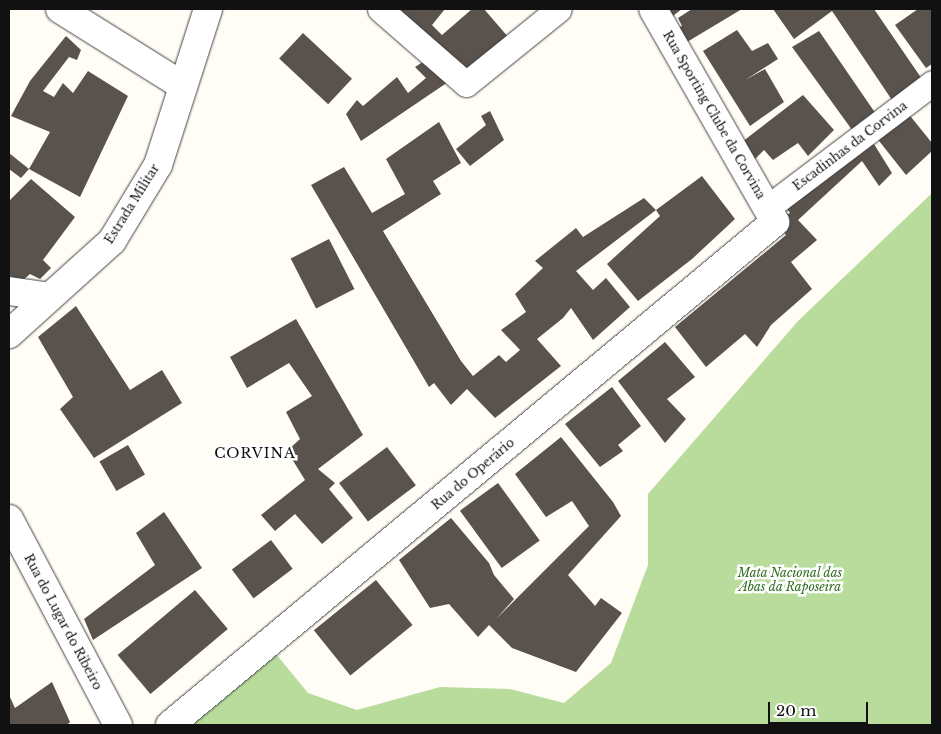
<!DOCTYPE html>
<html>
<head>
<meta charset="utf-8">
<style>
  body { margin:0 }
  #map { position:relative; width:941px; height:734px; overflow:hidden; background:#fffdf5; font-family:"Libre Baskerville",serif }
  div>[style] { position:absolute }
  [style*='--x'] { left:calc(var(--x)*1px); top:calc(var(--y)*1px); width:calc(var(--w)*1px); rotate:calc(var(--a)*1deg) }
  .forest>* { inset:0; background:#b9dc9c }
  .building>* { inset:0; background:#5a524d; transform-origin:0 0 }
  .roads { filter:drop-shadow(0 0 1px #444) drop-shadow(0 0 1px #444) }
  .pedestrian>* { height:25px; margin:-12.5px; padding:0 12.5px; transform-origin:12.5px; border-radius:12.5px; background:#fff }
  .minor>* { height:28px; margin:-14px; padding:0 14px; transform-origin:14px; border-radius:14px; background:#fff }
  span { translate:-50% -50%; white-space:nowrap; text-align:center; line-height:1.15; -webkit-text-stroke:5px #fff; paint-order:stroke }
  .street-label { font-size:12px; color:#111 }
  .park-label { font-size:12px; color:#2f6b1f; font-style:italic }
  .neighbourhood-label { font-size:14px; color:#111; letter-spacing:1px }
  .frame { position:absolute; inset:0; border:10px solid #111; pointer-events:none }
  .scale { position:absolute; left:768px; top:702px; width:100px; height:22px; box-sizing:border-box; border:2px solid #111; border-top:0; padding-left:6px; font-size:15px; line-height:18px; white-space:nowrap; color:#111; -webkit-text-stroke:4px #fff; paint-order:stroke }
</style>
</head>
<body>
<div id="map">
  <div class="forest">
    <div style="clip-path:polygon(932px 193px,932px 725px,191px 725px,276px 654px,308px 693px,357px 710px,440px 687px,510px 689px,564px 703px,611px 663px,648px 565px,648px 494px,798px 321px)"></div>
  </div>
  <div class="building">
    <div style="clip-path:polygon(394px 9px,445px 9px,432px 25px,442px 35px,472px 9px,484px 9px,509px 38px,461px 72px)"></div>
    <div style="clip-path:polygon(666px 9px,682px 9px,670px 18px)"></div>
    <div style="clip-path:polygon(692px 9px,742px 9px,687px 42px,677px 28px,682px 26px,678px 18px)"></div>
    <div style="clip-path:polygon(773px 9px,874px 9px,924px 82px,894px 103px,832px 11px,794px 39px)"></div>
    <div style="clip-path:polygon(918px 9px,932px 9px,932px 64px,926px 68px,895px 25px)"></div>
    <div style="clip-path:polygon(737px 30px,752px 51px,768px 43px,778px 59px,745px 80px,765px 69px,784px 102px,750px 126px,703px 51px)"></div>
    <div style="clip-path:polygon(819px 31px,876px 114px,855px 134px,792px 47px)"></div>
    <div style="left:303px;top:33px;width:67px;height:35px;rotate:43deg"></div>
    <div style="clip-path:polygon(66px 36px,81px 50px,77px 60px,69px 57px,43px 91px,54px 97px,63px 83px,73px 93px,88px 71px,128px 96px,80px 197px,29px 169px,50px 132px,11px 116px,30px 81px)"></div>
    <div style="clip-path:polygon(429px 58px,451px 80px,361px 141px,346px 114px,357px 100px,363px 106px,397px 77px,408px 93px,426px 78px,415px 67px)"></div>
    <div style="clip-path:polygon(803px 95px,834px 130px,808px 156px,798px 143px,773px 160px,764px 150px,755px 159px,742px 142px)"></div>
    <div style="clip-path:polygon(490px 111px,504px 140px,470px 166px,456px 149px,486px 125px,481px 116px)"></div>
    <div style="clip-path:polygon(907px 112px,932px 143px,932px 151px,906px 175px,872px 132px)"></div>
    <div style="clip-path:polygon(439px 122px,461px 163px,433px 181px,441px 194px,383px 231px,461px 361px,473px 376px,499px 355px,506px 362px,520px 350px,501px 330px,526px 312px,515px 294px,543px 268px,535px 261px,576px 228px,583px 237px,644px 198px,656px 210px,576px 271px,593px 290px,606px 278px,630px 307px,593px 340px,571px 308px,563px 318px,537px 339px,561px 366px,495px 418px,467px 389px,451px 405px,434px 383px,429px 387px,311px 185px,344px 167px,372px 213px,405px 194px,386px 159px)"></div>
    <div style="clip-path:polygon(869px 136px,892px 173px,879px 186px,862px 161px,798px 220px,817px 240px,791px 262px,812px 289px,771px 325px,757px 347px,745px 334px,706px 367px,675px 327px,786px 235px,775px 222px,790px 213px,782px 202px)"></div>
    <div style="clip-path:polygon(9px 153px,29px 169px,21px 178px,9px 169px)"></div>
    <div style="clip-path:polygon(702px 176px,735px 219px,692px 259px,638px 301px,607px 264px,660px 216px,656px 210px)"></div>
    <div style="clip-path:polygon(31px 179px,75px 217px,43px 260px,51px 268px,40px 279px,30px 274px,22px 281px,9px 276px,9px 201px)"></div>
    <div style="left:329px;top:239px;width:56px;height:43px;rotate:63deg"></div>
    <div style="clip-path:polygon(76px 306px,130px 390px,162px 370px,182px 403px,94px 458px,60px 409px,73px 397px,38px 337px)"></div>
    <div style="clip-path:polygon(296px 319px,363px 435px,318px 469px,335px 483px,329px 489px,353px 518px,322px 544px,295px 514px,275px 531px,261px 515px,305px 480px,287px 451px,300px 439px,286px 412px,312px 396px,289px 363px,247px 388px,230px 357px)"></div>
    <div style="clip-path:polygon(665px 342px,695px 377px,667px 399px,686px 419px,665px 443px,618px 381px)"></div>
    <div style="clip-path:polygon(612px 387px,641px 426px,618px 445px,623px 451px,600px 467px,565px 424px)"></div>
    <div style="clip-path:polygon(561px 437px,613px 502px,621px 516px,568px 575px,595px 606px,601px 598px,622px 613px,576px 672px,512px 648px,489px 625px,478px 637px,449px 604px,430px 608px,399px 560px,451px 518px,489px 563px,494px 575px,514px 599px,496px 619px,589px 526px,572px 501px,546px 517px,515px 474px)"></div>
    <div style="left:128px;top:445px;width:34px;height:33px;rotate:60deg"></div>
    <div style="left:387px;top:447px;width:48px;height:60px;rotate:53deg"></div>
    <div style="left:498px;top:483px;width:71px;height:47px;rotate:54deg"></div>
    <div style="clip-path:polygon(164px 512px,202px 568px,93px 640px,84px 619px,155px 565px,136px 533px)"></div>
    <div style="left:271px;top:540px;width:36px;height:49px;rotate:53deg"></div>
    <div style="left:376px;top:580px;width:58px;height:80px;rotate:51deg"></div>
    <div style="left:195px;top:590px;width:51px;height:101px;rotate:50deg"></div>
    <div style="clip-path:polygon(52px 682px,70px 722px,67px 725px,9px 725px,9px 695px,15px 708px)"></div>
  </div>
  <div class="roads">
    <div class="pedestrian">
      <div style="--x:380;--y:9;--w:114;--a:41.1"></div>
      <div style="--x:466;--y:84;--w:119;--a:-38.9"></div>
      <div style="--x:767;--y:208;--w:207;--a:-37.1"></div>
    </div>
    <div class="minor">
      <div style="--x:60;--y:9;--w:145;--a:32"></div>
      <div style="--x:9;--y:291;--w:41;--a:8.3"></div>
      <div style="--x:9;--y:334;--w:139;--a:-42.1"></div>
      <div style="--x:112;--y:241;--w:89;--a:-58.8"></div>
      <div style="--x:158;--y:165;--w:164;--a:-72.2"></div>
      <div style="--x:9;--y:519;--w:233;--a:62.1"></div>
      <div style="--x:170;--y:725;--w:787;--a:-39.74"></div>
      <div style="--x:775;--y:222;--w:245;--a:-119.8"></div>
    </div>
  </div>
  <div class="street-label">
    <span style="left:714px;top:115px;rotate:60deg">Rua Sporting Clube da Corvina</span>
    <span style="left:850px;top:146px;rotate:-37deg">Escadinhas da Corvina</span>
    <span style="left:132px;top:204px;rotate:-58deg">Estrada Militar</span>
    <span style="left:473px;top:474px;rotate:-40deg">Rua do Operário</span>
    <span style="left:63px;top:622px;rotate:62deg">Rua do Lugar do Ribeiro</span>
  </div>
  <div class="park-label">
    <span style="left:790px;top:580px">Mata Nacional das<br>Abas da Raposeira</span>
  </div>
  <div class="neighbourhood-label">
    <span style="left:255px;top:453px">CORVINA</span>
  </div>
  <div class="frame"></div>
  <div class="scale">20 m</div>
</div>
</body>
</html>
